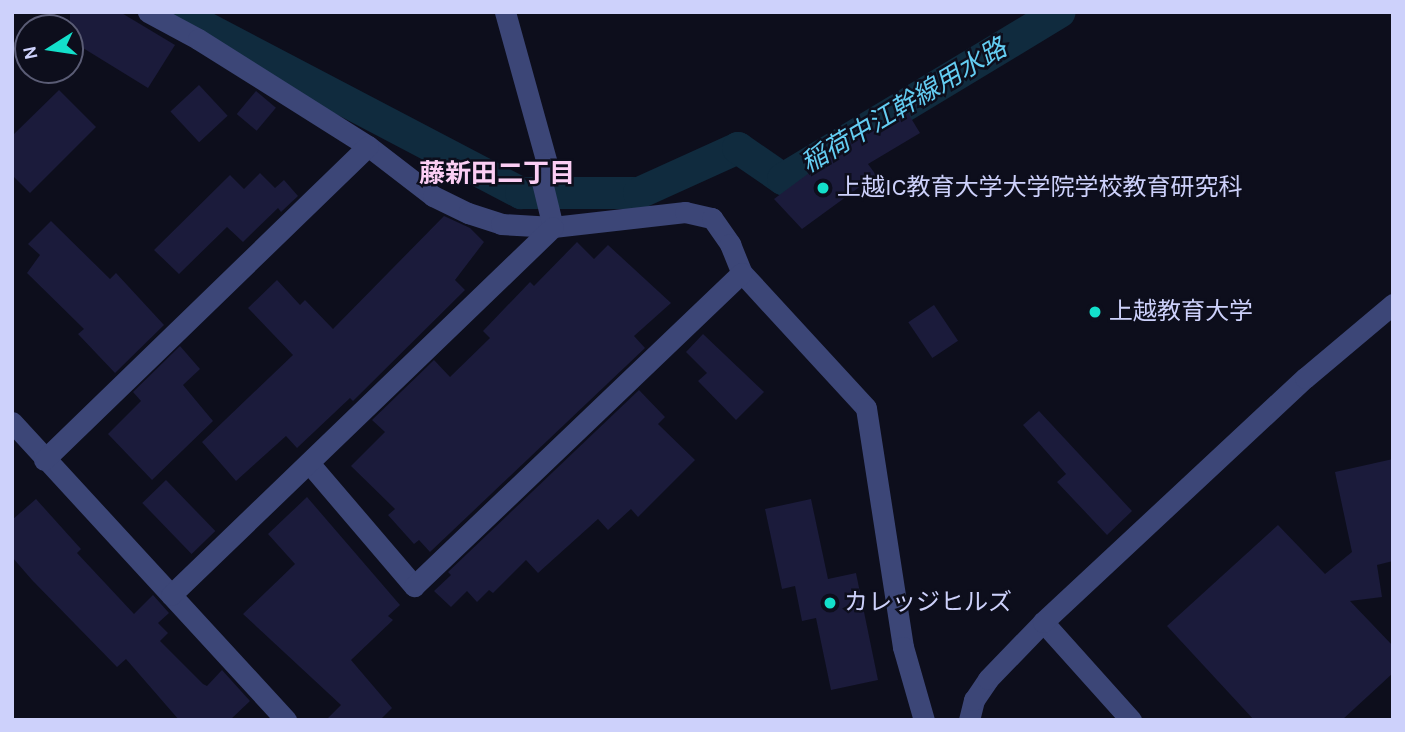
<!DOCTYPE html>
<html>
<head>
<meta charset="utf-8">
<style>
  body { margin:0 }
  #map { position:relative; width:1405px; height:732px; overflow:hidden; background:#0d0e1c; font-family:Karla,"Noto Sans JP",sans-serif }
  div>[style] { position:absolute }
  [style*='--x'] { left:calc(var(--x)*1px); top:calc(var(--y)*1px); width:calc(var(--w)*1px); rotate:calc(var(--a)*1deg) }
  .canal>* { height:32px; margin:-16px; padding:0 16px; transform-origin:16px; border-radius:16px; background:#102b3e }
  .building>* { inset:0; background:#1b1b3b; transform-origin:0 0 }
  .minor>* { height:21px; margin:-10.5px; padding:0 10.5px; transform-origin:10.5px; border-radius:10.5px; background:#3c4677 }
  .dots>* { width:19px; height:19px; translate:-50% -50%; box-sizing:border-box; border:4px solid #0d0e1c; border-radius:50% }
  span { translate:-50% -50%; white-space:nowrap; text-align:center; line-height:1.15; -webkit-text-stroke:5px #0d0e1c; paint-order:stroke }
  .poi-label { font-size:24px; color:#cdd1fb }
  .left { translate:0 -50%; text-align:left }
  .water-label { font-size:26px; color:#64cdf2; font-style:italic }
  .neighbourhood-label { font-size:26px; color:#fbcef4; font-weight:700 }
  .frame { position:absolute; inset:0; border:14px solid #cdd1fb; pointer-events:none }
  .north { position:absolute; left:14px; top:14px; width:70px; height:70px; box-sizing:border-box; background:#0d0e1c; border:2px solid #5a5c75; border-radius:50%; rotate:258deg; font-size:19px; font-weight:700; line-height:28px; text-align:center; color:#cdd1fb }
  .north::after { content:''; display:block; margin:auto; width:24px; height:32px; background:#13e0cb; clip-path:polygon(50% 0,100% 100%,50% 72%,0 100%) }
</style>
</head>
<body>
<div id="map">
  <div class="canal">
    <div style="--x:176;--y:12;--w:390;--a:27.7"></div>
    <div style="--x:521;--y:193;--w:118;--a:0"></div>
    <div style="--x:639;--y:193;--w:109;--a:-24.4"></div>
    <div style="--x:738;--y:148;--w:55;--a:34.6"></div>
    <div style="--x:783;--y:179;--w:323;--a:-31.1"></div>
  </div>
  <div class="building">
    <div style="clip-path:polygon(70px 12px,120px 12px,175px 45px,148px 88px,70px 40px)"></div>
    <div style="left:199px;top:85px;width:42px;height:39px;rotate:47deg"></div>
    <div style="clip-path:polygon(59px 90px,96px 127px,30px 193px,12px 175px,12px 136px)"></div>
    <div style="left:256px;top:91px;width:26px;height:30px;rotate:40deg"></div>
    <div style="clip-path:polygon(906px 110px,920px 133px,868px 164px,876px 175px,802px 229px,774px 199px,851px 142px)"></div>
    <div style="clip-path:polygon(260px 173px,275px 188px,284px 180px,298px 196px,281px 212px,278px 208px,243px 242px,227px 227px,179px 274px,154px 250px,230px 175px,244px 189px)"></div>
    <div style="clip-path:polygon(444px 216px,470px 228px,484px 242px,455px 280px,465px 290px,353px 401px,350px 398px,297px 448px,286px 436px,236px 481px,202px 442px,293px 355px,248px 308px,277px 280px,300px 305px,305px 300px,333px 329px)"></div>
    <div style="clip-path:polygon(51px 221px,110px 279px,116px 273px,164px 325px,115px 373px,78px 334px,84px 329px,27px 273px,40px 255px,28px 244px)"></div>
    <div style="clip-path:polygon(577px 242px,594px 259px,608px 245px,671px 303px,634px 336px,645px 348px,430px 552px,419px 540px,414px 544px,388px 515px,395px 509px,351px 466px,385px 432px,372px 420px,434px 360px,450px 377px,490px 338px,483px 331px,530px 282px,534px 286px)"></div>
    <div style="left:934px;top:305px;width:43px;height:31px;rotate:56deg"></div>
    <div style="clip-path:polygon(703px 334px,764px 392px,736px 420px,698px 381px,707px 373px,686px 352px)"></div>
    <div style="clip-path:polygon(180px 346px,200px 369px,183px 385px,213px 421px,152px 480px,108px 434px,141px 401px,133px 392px)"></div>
    <div style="clip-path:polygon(639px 390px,665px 417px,658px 424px,695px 460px,638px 517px,631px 509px,608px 530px,598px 519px,538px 573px,526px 560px,493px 593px,489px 590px,477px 602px,467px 591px,451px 607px,434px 591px,451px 575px,448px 572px)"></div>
    <div style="clip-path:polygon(1039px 411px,1132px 511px,1107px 535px,1057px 482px,1066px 474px,1023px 425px)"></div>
    <div style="clip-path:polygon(1393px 459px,1393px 561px,1377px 565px,1382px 597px,1350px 601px,1393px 646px,1393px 673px,1342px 720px,1254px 720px,1167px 626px,1278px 525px,1325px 574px,1352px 552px,1335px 472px)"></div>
    <div style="left:166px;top:480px;width:71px;height:33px;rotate:46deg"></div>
    <div style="clip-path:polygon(307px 497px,400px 605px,388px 616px,393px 620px,351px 660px,392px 708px,380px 720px,326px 720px,341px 705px,243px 614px,295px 564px,268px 534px)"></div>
    <div style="clip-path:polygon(36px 499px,81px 549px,77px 553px,134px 614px,153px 595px,169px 613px,158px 623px,168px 633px,160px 641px,203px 684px,207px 686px,222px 670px,250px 701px,230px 720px,179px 720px,126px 659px,117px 667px,32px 580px,12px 557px,12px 520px)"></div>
    <div style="clip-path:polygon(811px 499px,828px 579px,856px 573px,878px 680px,831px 690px,816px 618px,802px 621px,795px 586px,782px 589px,765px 509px)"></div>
  </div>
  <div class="minor">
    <div style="--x:148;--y:12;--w:57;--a:28.4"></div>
    <div style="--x:198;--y:39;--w:201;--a:32.2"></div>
    <div style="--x:368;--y:146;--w:82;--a:37.6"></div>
    <div style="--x:433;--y:196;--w:39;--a:26"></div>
    <div style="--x:468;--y:213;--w:35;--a:18"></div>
    <div style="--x:501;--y:224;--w:52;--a:3.3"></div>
    <div style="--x:553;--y:227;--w:133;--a:-6.5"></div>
    <div style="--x:685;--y:212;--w:28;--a:13"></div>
    <div style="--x:712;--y:218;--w:32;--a:55"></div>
    <div style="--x:730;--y:244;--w:31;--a:68"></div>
    <div style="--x:742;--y:273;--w:183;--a:47.4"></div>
    <div style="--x:866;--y:408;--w:242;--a:81.2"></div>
    <div style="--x:903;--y:647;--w:76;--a:74"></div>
    <div style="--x:505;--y:12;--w:157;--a:74.5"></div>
    <div style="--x:547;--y:163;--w:20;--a:105"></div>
    <div style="--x:542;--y:182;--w:46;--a:76.3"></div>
    <div style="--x:12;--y:422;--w:405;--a:47.4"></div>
    <div style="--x:44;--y:460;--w:451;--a:-44.1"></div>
    <div style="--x:309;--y:463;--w:162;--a:49.5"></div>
    <div style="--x:414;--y:586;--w:453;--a:-43.7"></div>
    <div style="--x:171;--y:595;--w:530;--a:-43.93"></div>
    <div style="--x:969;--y:720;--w:21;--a:-76"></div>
    <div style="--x:974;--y:700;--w:25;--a:-56"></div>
    <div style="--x:988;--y:679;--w:79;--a:-46"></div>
    <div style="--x:1131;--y:720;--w:132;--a:-131.9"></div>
    <div style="--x:1043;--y:622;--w:358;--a:-43"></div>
    <div style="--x:1305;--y:378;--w:115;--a:-40.1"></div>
  </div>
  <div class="dots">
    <div style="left:823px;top:188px;background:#13e0cb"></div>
    <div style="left:1095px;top:312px;background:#13e0cb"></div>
    <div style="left:830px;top:603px;background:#13e0cb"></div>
  </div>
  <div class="poi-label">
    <span class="left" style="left:837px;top:188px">上越IC教育大学大学院学校教育研究科</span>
    <span class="left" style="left:1109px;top:312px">上越教育大学</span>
    <span class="left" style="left:844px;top:603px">カレッジヒルズ</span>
  </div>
  <div class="water-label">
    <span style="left:904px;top:106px;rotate:-31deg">稲荷中江幹線用水路</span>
  </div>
  <div class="neighbourhood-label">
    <span style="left:497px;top:174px">藤新田二丁目</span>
  </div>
  <div class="frame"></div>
  <div class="north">N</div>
</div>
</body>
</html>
